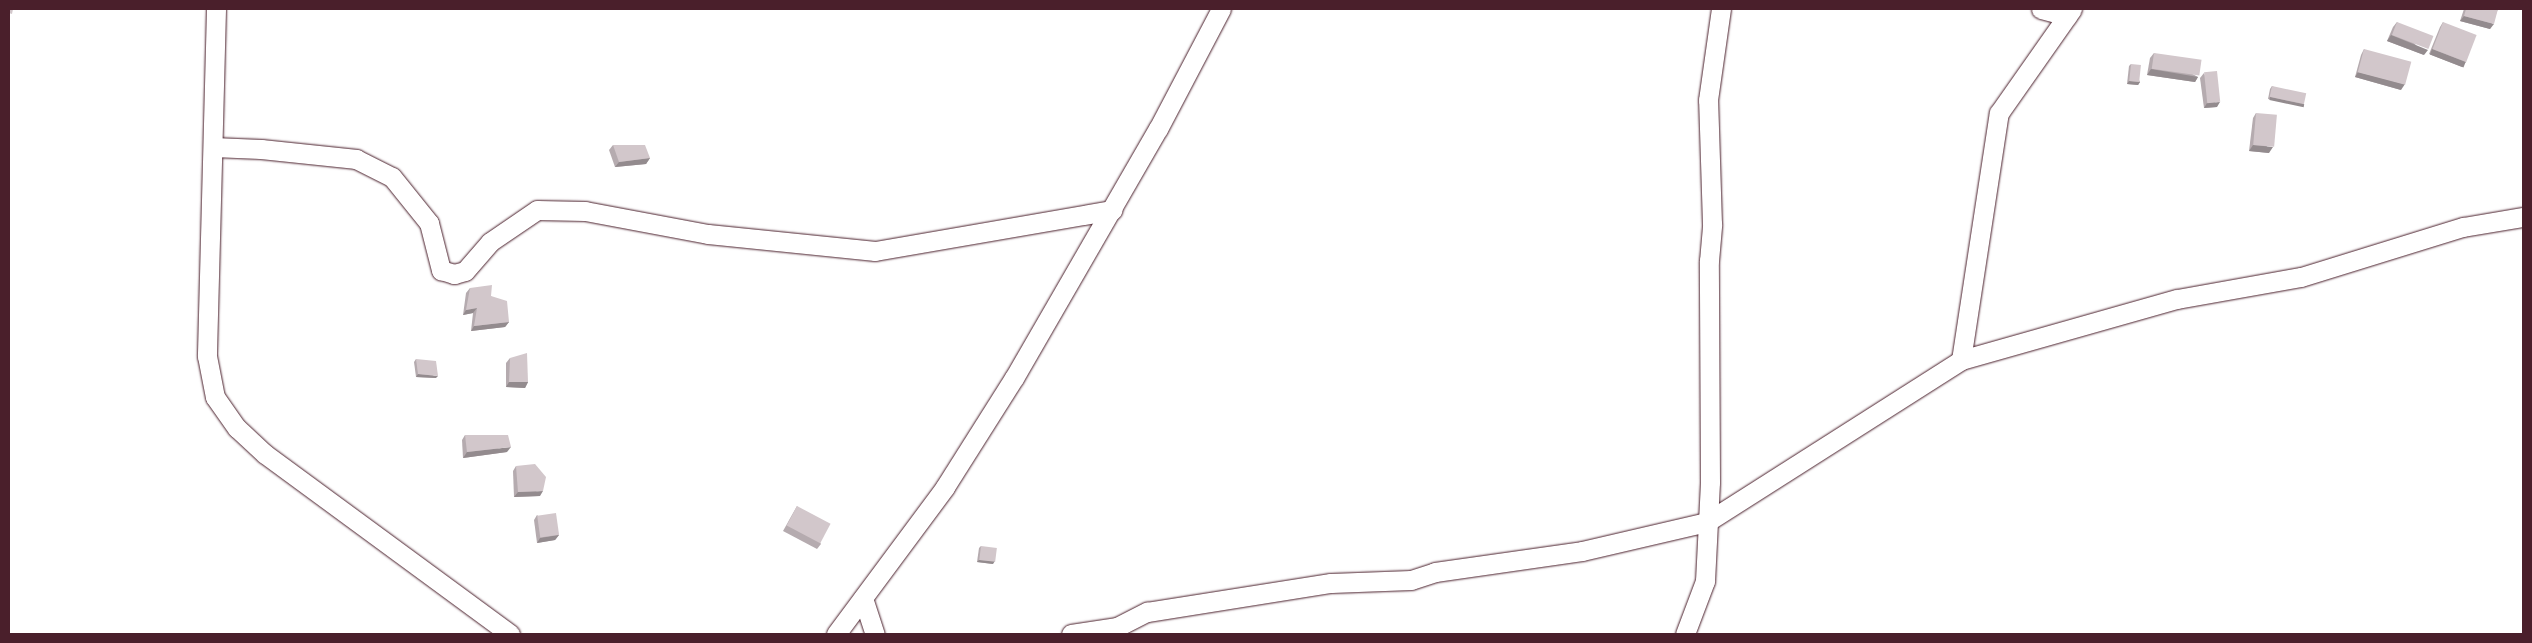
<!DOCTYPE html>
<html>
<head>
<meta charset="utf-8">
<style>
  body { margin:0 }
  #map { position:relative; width:2532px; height:643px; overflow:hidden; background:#fff; font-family:"Architects Daughter",sans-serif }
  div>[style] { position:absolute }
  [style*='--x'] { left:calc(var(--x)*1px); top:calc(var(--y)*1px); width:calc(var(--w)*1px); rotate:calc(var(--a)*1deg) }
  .roads { filter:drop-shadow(0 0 1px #4a1f2b) drop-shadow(0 0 1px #4a1f2b) }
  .street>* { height:19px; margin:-9.5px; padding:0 9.5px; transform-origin:9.5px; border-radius:9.5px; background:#fff }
  .wall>* { inset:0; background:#b5abaf }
  .shaded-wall>* { inset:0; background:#938b8e; transform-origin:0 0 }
  .building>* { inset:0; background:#d2c7cb; transform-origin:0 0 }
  span { translate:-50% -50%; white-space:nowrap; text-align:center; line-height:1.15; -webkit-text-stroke:4px #fff; paint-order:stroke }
  .frame { position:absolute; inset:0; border:10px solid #4a1f2b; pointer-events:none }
</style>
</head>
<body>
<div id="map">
  <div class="roads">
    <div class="street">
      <div style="--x:216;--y:9;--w:347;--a:91.5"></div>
      <div style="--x:207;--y:356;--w:42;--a:79"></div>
      <div style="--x:215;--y:397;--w:38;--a:55"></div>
      <div style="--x:237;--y:428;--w:38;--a:43"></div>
      <div style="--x:265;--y:454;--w:304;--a:36.3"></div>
      <div style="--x:2041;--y:9;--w:27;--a:15"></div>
      <div style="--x:213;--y:147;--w:48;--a:2.4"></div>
      <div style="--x:261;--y:149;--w:96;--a:6"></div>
      <div style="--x:356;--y:159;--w:40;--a:26.6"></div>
      <div style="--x:392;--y:177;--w:59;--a:51.2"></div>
      <div style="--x:429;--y:223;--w:49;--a:75.7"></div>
      <div style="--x:441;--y:270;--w:14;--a:17"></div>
      <div style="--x:454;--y:274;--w:11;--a:-15"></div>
      <div style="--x:465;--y:271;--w:38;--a:-49"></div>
      <div style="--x:490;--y:242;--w:57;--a:-34.2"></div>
      <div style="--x:537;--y:210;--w:48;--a:1.2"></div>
      <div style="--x:585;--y:211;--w:125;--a:10.6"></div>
      <div style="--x:708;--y:234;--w:168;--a:5.8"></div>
      <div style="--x:875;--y:251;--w:241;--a:-9.8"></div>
      <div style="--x:1961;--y:360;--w:250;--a:-81.3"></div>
      <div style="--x:1999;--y:113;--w:127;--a:-54.9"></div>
      <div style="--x:863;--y:598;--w:38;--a:72"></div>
      <div style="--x:836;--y:634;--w:183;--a:-53.4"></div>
      <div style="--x:945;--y:487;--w:129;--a:-57.7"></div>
      <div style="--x:1014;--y:378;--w:288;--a:-60"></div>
      <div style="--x:1158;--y:129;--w:136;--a:-62.3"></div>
      <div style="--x:1071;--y:634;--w:47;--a:-8.7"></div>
      <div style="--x:1117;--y:627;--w:34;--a:-27"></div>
      <div style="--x:1147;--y:612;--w:186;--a:-9"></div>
      <div style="--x:1331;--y:583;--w:80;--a:-2.1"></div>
      <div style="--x:1411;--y:580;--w:25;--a:-18"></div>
      <div style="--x:1435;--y:572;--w:148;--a:-8.1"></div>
      <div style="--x:1582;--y:551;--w:128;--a:-13.1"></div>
      <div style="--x:1707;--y:522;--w:301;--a:-32.5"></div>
      <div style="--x:1961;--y:360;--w:224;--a:-15.8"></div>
      <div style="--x:2177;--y:299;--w:126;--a:-10.1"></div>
      <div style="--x:2301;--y:277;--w:170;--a:-17.2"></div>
      <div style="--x:2463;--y:227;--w:61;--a:-9.5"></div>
      <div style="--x:1685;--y:634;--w:57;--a:-69.3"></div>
      <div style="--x:1705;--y:581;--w:99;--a:-87.1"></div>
      <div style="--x:1710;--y:482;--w:221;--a:-90.3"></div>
      <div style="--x:1709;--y:261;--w:37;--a:-85"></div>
      <div style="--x:1712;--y:224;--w:124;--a:-91.8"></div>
      <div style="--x:1708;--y:100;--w:92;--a:-81.9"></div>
    </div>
  </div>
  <div class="wall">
    <div style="clip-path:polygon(2464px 9px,2498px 9px,2490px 29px,2460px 21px)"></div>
    <div style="clip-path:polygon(2397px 22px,2424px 55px,2387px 41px,2393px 27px)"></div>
    <div style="clip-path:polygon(2443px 22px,2466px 62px,2462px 67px,2429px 54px,2440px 27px)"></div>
    <div style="clip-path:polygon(2364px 49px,2401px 90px,2355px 77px,2361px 55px)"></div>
    <div style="clip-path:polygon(2154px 53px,2198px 77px,2195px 82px,2147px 75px,2150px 58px)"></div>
    <div style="clip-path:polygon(2131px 64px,2140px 82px,2138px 85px,2127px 84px,2129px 66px)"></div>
    <div style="clip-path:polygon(2204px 73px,2217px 107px,2204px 108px,2200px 78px)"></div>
    <div style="clip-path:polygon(2272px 86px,2304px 104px,2302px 106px,2268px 99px,2270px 89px)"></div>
    <div style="clip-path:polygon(2256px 113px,2269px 153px,2249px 151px,2253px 118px)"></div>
    <div style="clip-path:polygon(613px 145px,650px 158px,646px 164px,615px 167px,609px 150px)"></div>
    <div style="clip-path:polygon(470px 288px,491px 296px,509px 322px,505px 327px,471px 331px,473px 313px,463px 315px,466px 293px)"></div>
    <div style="clip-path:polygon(510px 358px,528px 382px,525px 388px,506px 387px,506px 363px)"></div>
    <div style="clip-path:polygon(416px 359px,436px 378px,416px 377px,414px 362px)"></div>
    <div style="clip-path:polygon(465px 435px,507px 452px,463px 458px,462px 440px)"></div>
    <div style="clip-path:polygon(516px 466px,540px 496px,514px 497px,513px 471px)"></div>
    <div style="clip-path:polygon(797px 506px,821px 544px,817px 549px,783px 531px)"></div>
    <div style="clip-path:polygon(537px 515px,559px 535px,555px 540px,537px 543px,534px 520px)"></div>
    <div style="clip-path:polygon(981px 546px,993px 564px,977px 562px,979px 548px)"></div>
  </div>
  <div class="shaded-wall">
    <div style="clip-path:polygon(2464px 16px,2494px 24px,2490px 29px,2460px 21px)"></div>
    <div style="clip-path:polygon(2391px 35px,2428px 50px,2424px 55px,2387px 41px)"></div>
    <div style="left:2432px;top:49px;width:36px;height:6px;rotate:21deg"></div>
    <div style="clip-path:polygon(2151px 69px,2198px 77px,2195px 82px,2147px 75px)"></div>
    <div style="clip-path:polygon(2358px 72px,2405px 84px,2401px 90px,2355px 77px)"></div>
    <div style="clip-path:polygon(2129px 81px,2140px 82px,2138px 85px,2127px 84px)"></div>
    <div style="left:2270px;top:97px;width:35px;height:3px;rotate:12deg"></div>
    <div style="clip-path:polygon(2220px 102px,2217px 107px,2204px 108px,2207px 103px)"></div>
    <div style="clip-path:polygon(2253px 145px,2273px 147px,2269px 153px,2249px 151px)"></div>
    <div style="clip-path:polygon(650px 158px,646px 164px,615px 167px,619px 162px)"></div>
    <div style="clip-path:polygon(477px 308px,473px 313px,463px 315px,466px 310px)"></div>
    <div style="clip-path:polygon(509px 322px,505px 327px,471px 331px,474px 326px)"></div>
    <div style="clip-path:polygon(418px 374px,438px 376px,436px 378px,416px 377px)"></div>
    <div style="clip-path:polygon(509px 382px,528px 382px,525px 388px,506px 387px)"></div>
    <div style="clip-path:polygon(511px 447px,507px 452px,463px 458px,467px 452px)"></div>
    <div style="clip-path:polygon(543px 491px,540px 496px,514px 497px,518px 492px)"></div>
    <div style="clip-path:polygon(559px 535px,555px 540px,537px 543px,540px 538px)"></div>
    <div style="clip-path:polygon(979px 560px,995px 561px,993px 564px,977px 562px)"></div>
  </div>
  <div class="building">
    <div style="clip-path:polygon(9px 9px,13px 9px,12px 14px,9px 13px)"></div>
    <div style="clip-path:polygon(2466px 9px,2498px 9px,2494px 24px,2464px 16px)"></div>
    <div style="left:2397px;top:22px;width:39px;height:14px;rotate:21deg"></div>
    <div style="left:2443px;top:22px;width:36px;height:29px;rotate:21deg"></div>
    <div style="left:2364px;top:49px;width:49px;height:24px;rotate:15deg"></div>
    <div style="left:2154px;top:53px;width:48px;height:16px;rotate:8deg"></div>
    <div style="left:2131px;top:64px;width:10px;height:17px;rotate:6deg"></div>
    <div style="left:2217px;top:71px;width:31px;height:13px;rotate:84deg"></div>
    <div style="left:2272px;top:86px;width:35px;height:11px;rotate:12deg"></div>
    <div style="left:2256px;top:113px;width:21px;height:32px;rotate:5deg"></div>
    <div style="clip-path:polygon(613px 145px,645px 145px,650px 158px,619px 162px)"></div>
    <div style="clip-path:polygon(492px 285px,491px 296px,507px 301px,509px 322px,474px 326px,477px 308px,466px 310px,470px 288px)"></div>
    <div style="clip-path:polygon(527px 353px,528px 382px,509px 382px,510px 358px)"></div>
    <div style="clip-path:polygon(416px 359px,436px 361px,438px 376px,418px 374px)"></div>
    <div style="clip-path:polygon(465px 435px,508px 435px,511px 447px,467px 452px)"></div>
    <div style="clip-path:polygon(535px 464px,546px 477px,543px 491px,518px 492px,516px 466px)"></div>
    <div style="left:797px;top:506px;width:38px;height:22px;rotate:28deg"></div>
    <div style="left:556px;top:513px;width:22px;height:19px;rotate:82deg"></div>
    <div style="left:981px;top:546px;width:16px;height:14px;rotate:7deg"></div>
  </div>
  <div class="frame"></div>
</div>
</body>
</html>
